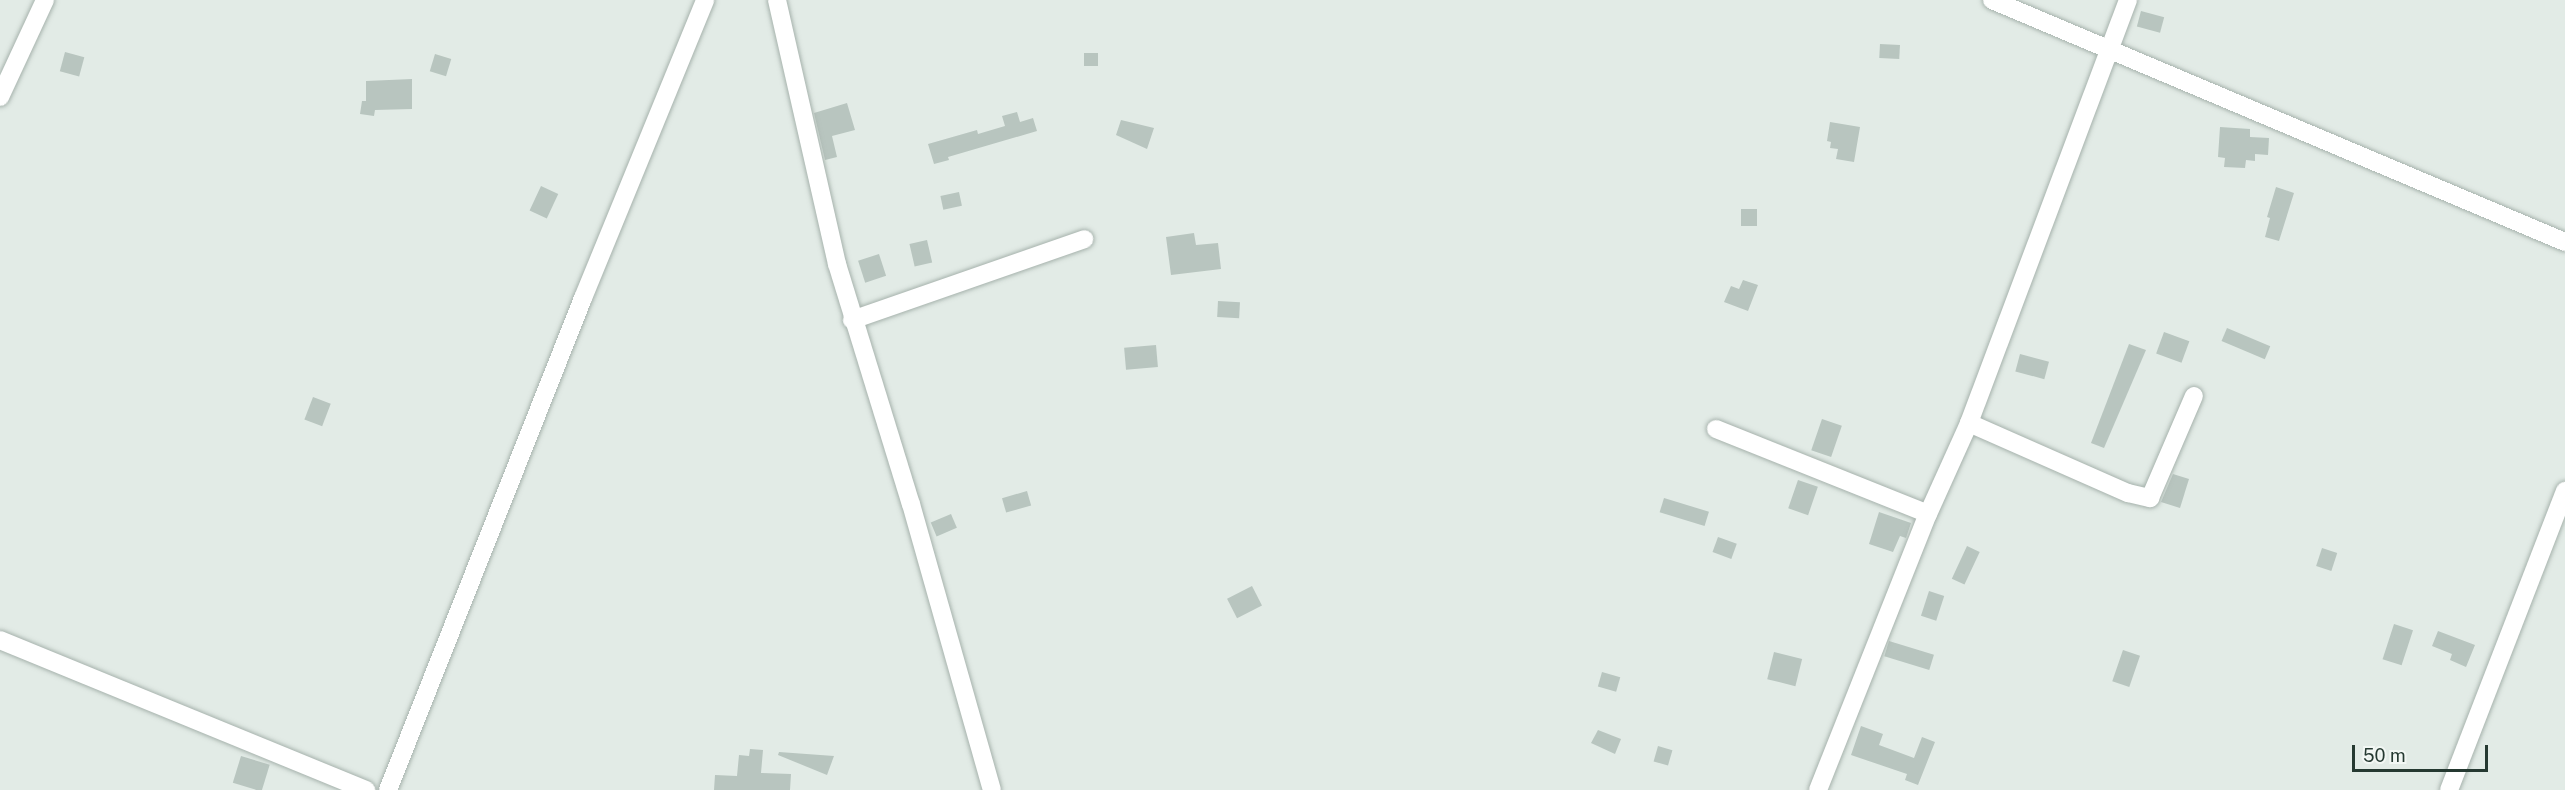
<!DOCTYPE html>
<html>
<head>
<meta charset="utf-8">
<style>
  body { margin:0 }
  #map { position:relative; width:2565px; height:790px; overflow:hidden; background:#e2ebe6; font-family:"Public Sans",sans-serif }
  div>[style] { position:absolute }
  [style*='--x'] { left:calc(var(--x)*1px); top:calc(var(--y)*1px); width:calc(var(--w)*1px); rotate:calc(var(--a)*1deg) }
  .building>* { inset:0; background:#b8c5bf; transform-origin:0 0 }
  .roads { filter:drop-shadow(0 0 2px #a6b2ac) drop-shadow(0 0 2px #a6b2ac) }
  .minor>* { height:18px; margin:-9px; padding:0 9px; transform-origin:9px; border-radius:9px; background:#fff }
  span { translate:-50% -50%; white-space:nowrap; text-align:center; line-height:1.15; -webkit-text-stroke:5px #f2f7f4; paint-order:stroke }
  .scale { position:absolute; left:2352px; top:745px; width:136px; height:27px; box-sizing:border-box; border:3px solid #253931; border-top:0; padding-left:8px; font-size:18px; line-height:21px; white-space:nowrap; color:#253931; -webkit-text-stroke:4px #f2f7f4; paint-order:stroke }
</style>
</head>
<body>
<div id="map">
  <div class="building">
    <div style="left:2141px;top:11px;width:24px;height:16px;rotate:15deg"></div>
    <div style="left:1880px;top:44px;width:20px;height:14px;rotate:3deg"></div>
    <div style="left:65px;top:52px;width:20px;height:20px;rotate:15deg"></div>
    <div style="left:1084px;top:53px;width:14px;height:13px"></div>
    <div style="left:435px;top:54px;width:17px;height:18px;rotate:17deg"></div>
    <div style="clip-path:polygon(412px 79px,412px 109px,375px 110px,374px 116px,360px 114px,362px 101px,366px 101px,366px 81px)"></div>
    <div style="clip-path:polygon(847px 103px,855px 130px,832px 136px,837px 157px,825px 160px,814px 113px)"></div>
    <div style="clip-path:polygon(1017px 112px,1020px 122px,1033px 118px,1037px 131px,948px 157px,949px 160px,934px 164px,928px 144px,977px 130px,978px 134px,1005px 126px,1002px 116px)"></div>
    <div style="clip-path:polygon(1121px 120px,1154px 128px,1147px 149px,1116px 135px)"></div>
    <div style="clip-path:polygon(1830px 122px,1860px 127px,1854px 162px,1836px 159px,1838px 149px,1830px 148px,1831px 142px,1827px 141px)"></div>
    <div style="clip-path:polygon(2220px 127px,2250px 129px,2250px 137px,2269px 138px,2268px 155px,2255px 154px,2255px 161px,2246px 160px,2245px 168px,2224px 167px,2225px 158px,2218px 157px)"></div>
    <div style="left:541px;top:186px;width:19px;height:27px;rotate:25deg"></div>
    <div style="clip-path:polygon(2276px 187px,2294px 193px,2279px 241px,2265px 237px,2270px 218px,2267px 217px)"></div>
    <div style="left:959px;top:192px;width:14px;height:19px;rotate:78deg"></div>
    <div style="left:1757px;top:209px;width:17px;height:16px;rotate:90deg"></div>
    <div style="clip-path:polygon(1194px 233px,1196px 245px,1218px 243px,1221px 269px,1171px 275px,1166px 237px)"></div>
    <div style="left:927px;top:240px;width:23px;height:18px;rotate:77deg"></div>
    <div style="left:879px;top:254px;width:23px;height:22px;rotate:72deg"></div>
    <div style="clip-path:polygon(1743px 280px,1758px 285px,1748px 311px,1724px 302px,1731px 286px,1739px 289px)"></div>
    <div style="left:1218px;top:301px;width:22px;height:16px;rotate:3deg"></div>
    <div style="left:2227px;top:328px;width:47px;height:14px;rotate:23deg"></div>
    <div style="left:2164px;top:332px;width:27px;height:23px;rotate:20deg"></div>
    <div style="clip-path:polygon(2129px 344px,2146px 350px,2104px 448px,2091px 443px)"></div>
    <div style="left:1156px;top:345px;width:22px;height:32px;rotate:85deg"></div>
    <div style="left:2020px;top:354px;width:30px;height:18px;rotate:15deg"></div>
    <div style="left:313px;top:397px;width:19px;height:24px;rotate:21deg"></div>
    <div style="left:1822px;top:419px;width:21px;height:33px;rotate:19deg"></div>
    <div style="clip-path:polygon(2173px 474px,2189px 479px,2180px 508px,2161px 502px)"></div>
    <div style="left:1798px;top:480px;width:21px;height:30px;rotate:19deg"></div>
    <div style="left:1027px;top:491px;width:15px;height:26px;rotate:74deg"></div>
    <div style="left:1664px;top:498px;width:47px;height:15px;rotate:17deg"></div>
    <div style="clip-path:polygon(1879px 512px,1911px 523px,1906px 538px,1900px 536px,1893px 552px,1869px 544px)"></div>
    <div style="left:951px;top:514px;width:15px;height:22px;rotate:67deg"></div>
    <div style="left:1718px;top:537px;width:20px;height:16px;rotate:20deg"></div>
    <div style="left:1967px;top:546px;width:14px;height:36px;rotate:25deg"></div>
    <div style="left:2322px;top:548px;width:16px;height:19px;rotate:18deg"></div>
    <div style="left:1252px;top:586px;width:22px;height:28px;rotate:63deg"></div>
    <div style="left:1929px;top:591px;width:16px;height:26px;rotate:18deg"></div>
    <div style="left:2394px;top:624px;width:20px;height:37px;rotate:18deg"></div>
    <div style="clip-path:polygon(2438px 631px,2475px 645px,2466px 667px,2450px 660px,2452px 654px,2432px 646px)"></div>
    <div style="left:1889px;top:641px;width:47px;height:16px;rotate:17deg"></div>
    <div style="left:2123px;top:650px;width:18px;height:33px;rotate:19deg"></div>
    <div style="left:1774px;top:652px;width:29px;height:28px;rotate:14deg"></div>
    <div style="left:1602px;top:672px;width:19px;height:15px;rotate:16deg"></div>
    <div style="clip-path:polygon(1861px 726px,1883px 734px,1879px 745px,1914px 758px,1922px 737px,1935px 742px,1918px 785px,1905px 780px,1907px 774px,1851px 755px)"></div>
    <div style="clip-path:polygon(1598px 730px,1621px 739px,1615px 754px,1591px 743px)"></div>
    <div style="left:1658px;top:746px;width:15px;height:16px;rotate:16deg"></div>
    <div style="clip-path:polygon(750px 749px,763px 750px,761px 773px,791px 774px,790px 790px,714px 790px,715px 775px,737px 776px,739px 755px,749px 756px)"></div>
    <div style="clip-path:polygon(779px 752px,834px 756px,827px 775px,778px 755px)"></div>
    <div style="left:241px;top:756px;width:30px;height:28px;rotate:17deg"></div>
  </div>
  <div class="roads">
    <div class="minor">
      <div style="--x:777;--y:0;--w:271;--a:77.2"></div>
      <div style="--x:837;--y:264;--w:251;--a:72.9"></div>
      <div style="--x:911;--y:504;--w:297;--a:74.2"></div>
      <div style="--x:1992;--y:0;--w:622;--a:22.9"></div>
      <div style="--x:0;--y:97;--w:107;--a:-65.1"></div>
      <div style="--x:852;--y:320;--w:246;--a:-19.2"></div>
      <div style="--x:1969;--y:423;--w:174;--a:23.8"></div>
      <div style="--x:2128;--y:493;--w:23;--a:13"></div>
      <div style="--x:2150;--y:498;--w:111;--a:-66.7"></div>
      <div style="--x:1716;--y:429;--w:228;--a:21.8"></div>
      <div style="--x:0;--y:640;--w:396;--a:22.3"></div>
      <div style="--x:388;--y:790;--w:529;--a:-68.38"></div>
      <div style="--x:583;--y:298;--w:322;--a:-67.7"></div>
      <div style="--x:1818;--y:790;--w:297;--a:-68.3"></div>
      <div style="--x:1928;--y:514;--w:100;--a:-65.7"></div>
      <div style="--x:1969;--y:423;--w:452;--a:-69.4"></div>
      <div style="--x:2449;--y:790;--w:321;--a:-68.8"></div>
    </div>
  </div>
  <div class="scale">50 m</div>
</div>
</body>
</html>
